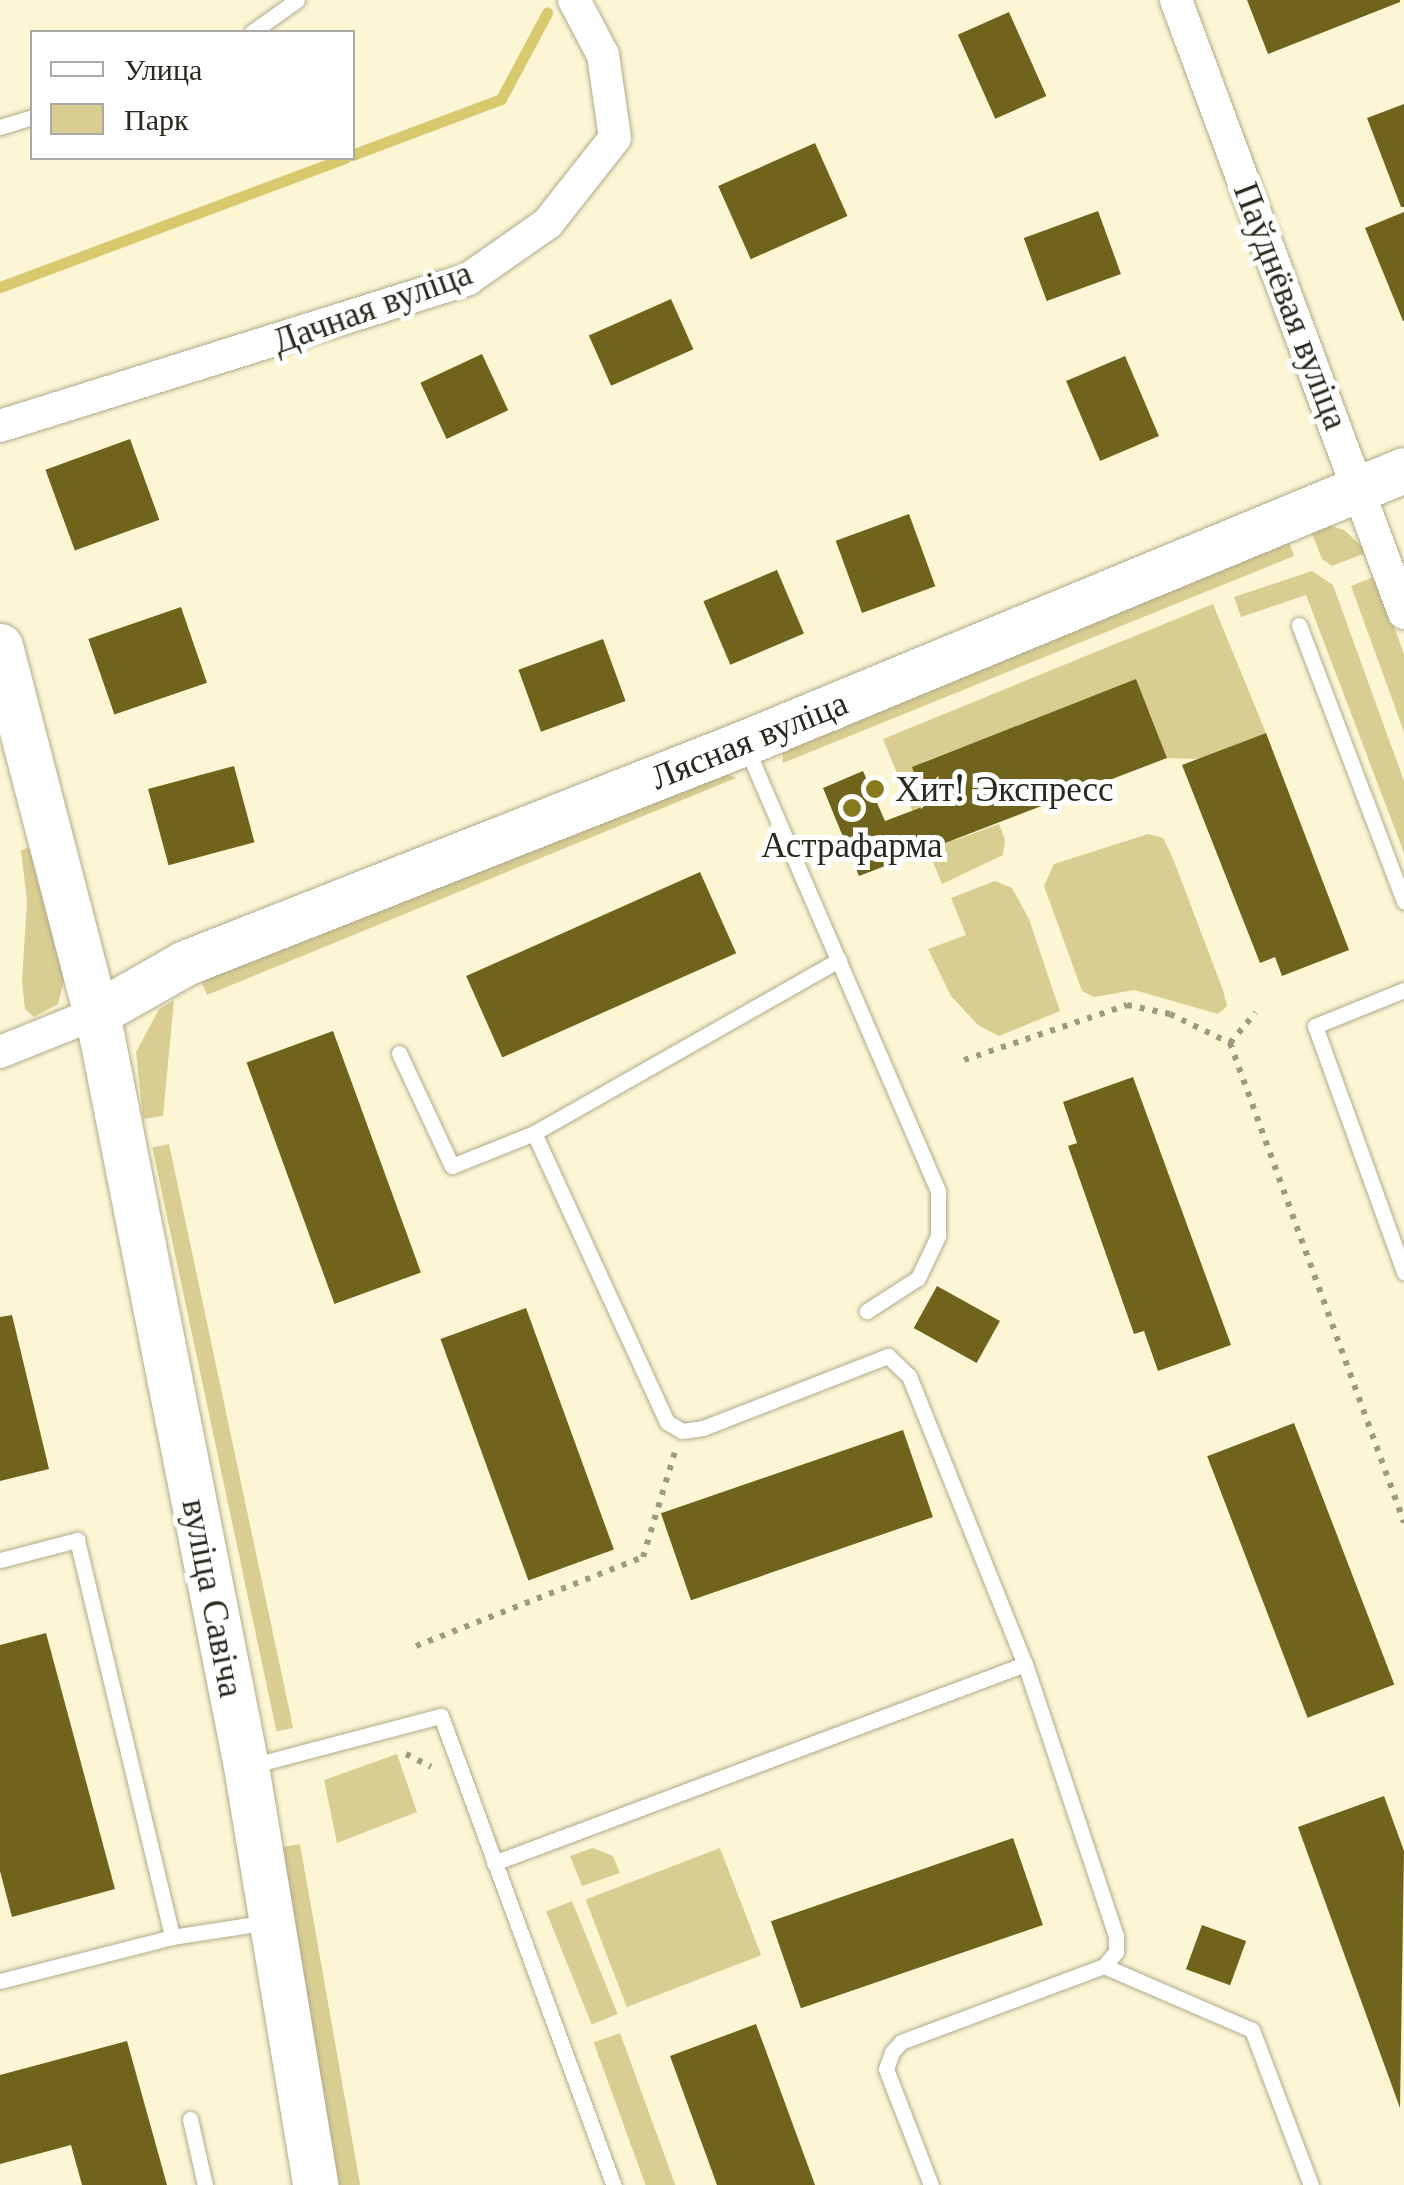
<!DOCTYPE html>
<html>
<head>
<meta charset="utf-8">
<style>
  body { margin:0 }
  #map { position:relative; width:1404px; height:2185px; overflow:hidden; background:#fcf6d5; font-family:"Libre Baskerville",serif }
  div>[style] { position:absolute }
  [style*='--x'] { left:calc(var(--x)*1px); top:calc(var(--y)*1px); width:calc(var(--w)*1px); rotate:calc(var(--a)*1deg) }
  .green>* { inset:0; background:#d9ce92; transform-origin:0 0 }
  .stream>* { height:11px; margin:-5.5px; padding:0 5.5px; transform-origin:5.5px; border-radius:5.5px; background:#d8c86e }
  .building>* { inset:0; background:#70641c; transform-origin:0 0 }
  .path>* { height:6px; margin-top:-3px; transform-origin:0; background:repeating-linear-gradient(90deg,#9e9a82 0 5px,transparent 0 13px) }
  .roads { filter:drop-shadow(0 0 2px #b0ab8c) drop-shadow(0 0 2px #b0ab8c) }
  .lane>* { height:15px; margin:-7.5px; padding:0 7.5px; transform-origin:7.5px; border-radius:7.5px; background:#fff }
  .street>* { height:32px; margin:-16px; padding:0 16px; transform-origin:16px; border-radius:16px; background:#fff }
  .secondary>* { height:45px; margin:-22.5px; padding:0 22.5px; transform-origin:22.5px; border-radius:22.5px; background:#fff }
  .dots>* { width:28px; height:28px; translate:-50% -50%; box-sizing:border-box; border:5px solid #fff; border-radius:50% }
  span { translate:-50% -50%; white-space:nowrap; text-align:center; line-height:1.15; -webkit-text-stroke:10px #fff; paint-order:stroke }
  .street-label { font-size:35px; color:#2b291c }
  .poi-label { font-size:35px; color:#2b291c }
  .left { translate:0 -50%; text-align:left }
  .legend { position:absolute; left:30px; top:30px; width:325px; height:130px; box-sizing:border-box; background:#fff; border:2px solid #aaa9a4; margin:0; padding:12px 18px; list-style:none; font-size:30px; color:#2b291c }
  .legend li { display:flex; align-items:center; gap:20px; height:50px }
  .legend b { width:50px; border:2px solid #aaa9a4 }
</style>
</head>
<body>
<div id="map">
  <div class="green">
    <div style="clip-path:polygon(1330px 526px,1344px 530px,1368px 552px,1332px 566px,1322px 559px,1311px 531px)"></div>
    <div style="clip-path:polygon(1288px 539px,1294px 556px,783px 763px,782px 749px)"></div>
    <div style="clip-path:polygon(1312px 571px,1333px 585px,1404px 781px,1404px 853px,1306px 595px,1241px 617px,1234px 597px)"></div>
    <div style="clip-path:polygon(1376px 576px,1404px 654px,1404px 732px,1351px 586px)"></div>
    <div style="clip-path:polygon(1213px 604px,1266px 733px,1199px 759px,1167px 758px,1136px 680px,926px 761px,955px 840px,999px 824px,1005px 840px,1003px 855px,942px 884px,883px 739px)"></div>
    <div style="clip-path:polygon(722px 772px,736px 778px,207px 995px,201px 981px)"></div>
    <div style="clip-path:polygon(1148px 834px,1163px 838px,1172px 856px,1223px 990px,1227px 1006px,1218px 1014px,1134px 990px,1094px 997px,1082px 991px,1044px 886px,1054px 864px)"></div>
    <div style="clip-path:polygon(35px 846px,64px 980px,58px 1004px,34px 1017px,25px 1009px,22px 981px,27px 901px,21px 850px)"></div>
    <div style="clip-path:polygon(995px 881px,1012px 888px,1029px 919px,1060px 1011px,999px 1036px,978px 1025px,951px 996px,928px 949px,966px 935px,951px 898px)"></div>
    <div style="clip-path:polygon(174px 1000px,163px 1116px,143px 1119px,136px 1052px,159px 1009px)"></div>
    <div style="left:169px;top:1144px;width:597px;height:17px;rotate:78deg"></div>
    <div style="clip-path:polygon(397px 1754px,417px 1812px,337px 1843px,324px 1780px)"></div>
    <div style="left:300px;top:1844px;width:346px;height:21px;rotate:80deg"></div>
    <div style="clip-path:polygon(593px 1848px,613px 1856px,620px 1873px,582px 1886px,570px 1856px)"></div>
    <div style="left:720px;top:1848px;width:115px;height:144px;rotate:69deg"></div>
    <div style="left:572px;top:1901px;width:122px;height:28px;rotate:68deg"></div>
    <div style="left:620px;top:2033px;width:162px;height:28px;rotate:70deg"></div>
  </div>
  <div class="stream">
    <div style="--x:352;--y:155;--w:159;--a:-20.6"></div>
    <div style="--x:501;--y:99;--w:98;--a:-61.9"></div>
    <div style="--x:0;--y:287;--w:368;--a:-20.5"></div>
  </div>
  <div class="building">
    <div style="clip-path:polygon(1247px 0,1400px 0,1400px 2px,1268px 54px)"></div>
    <div style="left:1009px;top:12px;width:92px;height:56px;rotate:66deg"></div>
    <div style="clip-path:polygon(1404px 104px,1404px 207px,1401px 207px,1367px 118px)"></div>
    <div style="left:815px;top:143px;width:80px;height:106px;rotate:66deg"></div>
    <div style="left:1098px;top:211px;width:67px;height:79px;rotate:70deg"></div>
    <div style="clip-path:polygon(1404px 212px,1404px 321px,1403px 321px,1365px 228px)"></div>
    <div style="left:671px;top:299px;width:55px;height:90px;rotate:66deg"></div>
    <div style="left:482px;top:354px;width:62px;height:68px;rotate:65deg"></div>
    <div style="left:1125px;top:356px;width:87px;height:64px;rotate:67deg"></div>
    <div style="left:130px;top:439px;width:86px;height:90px;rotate:70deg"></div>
    <div style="left:909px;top:514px;width:77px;height:78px;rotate:70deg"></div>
    <div style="left:777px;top:570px;width:69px;height:80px;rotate:67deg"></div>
    <div style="left:181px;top:607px;width:80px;height:98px;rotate:71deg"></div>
    <div style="left:603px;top:639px;width:66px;height:90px;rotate:70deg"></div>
    <div style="clip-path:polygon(1136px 679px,1167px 758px,859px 876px,823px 788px,863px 771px,885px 821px,925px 806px,912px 767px)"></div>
    <div style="clip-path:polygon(1266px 733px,1349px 950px,1282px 976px,1275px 957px,1260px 963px,1182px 765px)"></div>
    <div style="left:234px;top:766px;width:79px;height:89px;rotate:75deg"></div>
    <div style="left:700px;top:872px;width:89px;height:256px;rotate:66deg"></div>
    <div style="left:333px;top:1031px;width:257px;height:92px;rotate:70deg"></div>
    <div style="clip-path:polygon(1133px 1077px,1231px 1345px,1158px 1371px,1144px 1331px,1134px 1334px,1068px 1146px,1077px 1143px,1063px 1102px)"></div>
    <div style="left:937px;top:1286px;width:72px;height:48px;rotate:29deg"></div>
    <div style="left:526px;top:1308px;width:257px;height:91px;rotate:70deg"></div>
    <div style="clip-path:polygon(12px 1315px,49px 1469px,0 1481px,0 1317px)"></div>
    <div style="left:1294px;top:1423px;width:280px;height:93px;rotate:69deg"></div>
    <div style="left:903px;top:1430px;width:92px;height:256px;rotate:71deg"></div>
    <div style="clip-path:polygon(46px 1633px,115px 1889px,12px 1917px,0 1871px,0 1645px)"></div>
    <div style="clip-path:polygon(1384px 1796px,1404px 1851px,1400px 2108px,1298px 1827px)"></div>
    <div style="left:1013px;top:1838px;width:92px;height:256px;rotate:71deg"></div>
    <div style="left:1202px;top:1925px;width:47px;height:47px;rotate:20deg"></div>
    <div style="clip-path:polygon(756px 2024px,815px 2185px,717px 2185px,670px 2056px)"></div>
    <div style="clip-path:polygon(127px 2041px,167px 2185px,82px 2185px,71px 2145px,0 2164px,0 2075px)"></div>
  </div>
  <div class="path">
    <div style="--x:1230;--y:1043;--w:40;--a:-50"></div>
    <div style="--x:964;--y:1060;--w:172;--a:-18.6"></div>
    <div style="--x:1127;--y:1005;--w:44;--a:11.8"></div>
    <div style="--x:1170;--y:1014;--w:67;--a:25.8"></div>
    <div style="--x:1230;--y:1043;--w:510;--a:70.04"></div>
    <div style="--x:416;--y:1646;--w:244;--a:-21.4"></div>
    <div style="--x:643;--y:1557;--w:110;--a:-73.1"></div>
    <div style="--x:406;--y:1754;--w:28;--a:27"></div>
  </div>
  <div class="roads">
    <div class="lane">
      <div style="--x:252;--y:32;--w:55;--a:-35.4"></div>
      <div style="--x:0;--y:127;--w:34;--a:-17"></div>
      <div style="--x:1299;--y:625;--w:296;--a:69.2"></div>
      <div style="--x:746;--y:747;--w:484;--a:66.6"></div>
      <div style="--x:938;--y:1191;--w:45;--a:90"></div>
      <div style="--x:938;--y:1236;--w:47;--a:115.5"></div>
      <div style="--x:918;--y:1278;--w:61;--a:147.1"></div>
      <div style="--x:1404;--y:990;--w:96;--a:158"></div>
      <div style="--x:1315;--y:1026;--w:262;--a:70.1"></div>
      <div style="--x:399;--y:1053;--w:125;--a:64.9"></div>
      <div style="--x:452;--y:1166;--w:88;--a:-21.9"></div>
      <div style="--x:534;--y:1133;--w:351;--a:-29.6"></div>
      <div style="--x:534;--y:1133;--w:318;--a:65.3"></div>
      <div style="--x:667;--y:1422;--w:17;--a:31"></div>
      <div style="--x:682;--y:1431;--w:21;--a:-8"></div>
      <div style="--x:703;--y:1428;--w:199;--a:-21.3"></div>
      <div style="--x:888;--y:1356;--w:29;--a:44"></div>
      <div style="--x:909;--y:1376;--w:310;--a:68.1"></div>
      <div style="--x:1025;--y:1664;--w:287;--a:71.5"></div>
      <div style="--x:1116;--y:1936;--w:16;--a:90"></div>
      <div style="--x:1116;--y:1952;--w:18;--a:131"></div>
      <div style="--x:1104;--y:1966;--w:217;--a:159.5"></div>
      <div style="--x:901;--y:2042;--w:13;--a:132"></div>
      <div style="--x:892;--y:2052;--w:18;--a:109"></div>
      <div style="--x:886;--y:2069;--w:124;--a:68.8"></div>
      <div style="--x:0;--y:1560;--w:80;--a:-14.6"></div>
      <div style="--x:77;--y:1540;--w:408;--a:76.5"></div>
      <div style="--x:250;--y:1766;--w:197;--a:-14.7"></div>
      <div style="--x:441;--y:1716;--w:500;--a:69.8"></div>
      <div style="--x:494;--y:1863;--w:567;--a:-20.54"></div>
      <div style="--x:1104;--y:1966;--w:161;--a:23.4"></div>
      <div style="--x:1252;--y:2030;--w:166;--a:69.2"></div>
      <div style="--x:0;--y:1981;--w:178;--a:-14.3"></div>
      <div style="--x:172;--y:1937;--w:98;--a:-8.8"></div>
      <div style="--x:190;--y:2119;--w:68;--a:77.2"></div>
    </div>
    <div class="street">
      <div style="--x:1176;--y:0;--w:654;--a:69.6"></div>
      <div style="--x:0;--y:426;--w:491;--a:-17.4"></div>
      <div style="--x:468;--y:279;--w:98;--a:-35"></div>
      <div style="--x:548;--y:223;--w:108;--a:-51.8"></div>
      <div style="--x:615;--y:138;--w:84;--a:-98.2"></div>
      <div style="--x:603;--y:55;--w:62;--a:-117.8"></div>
      <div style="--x:0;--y:1052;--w:105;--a:-21.9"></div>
    </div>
    <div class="secondary">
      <div style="--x:0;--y:646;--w:405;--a:75.4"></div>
      <div style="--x:102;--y:1038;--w:742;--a:78.81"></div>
      <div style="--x:246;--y:1766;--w:425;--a:80.6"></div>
      <div style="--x:97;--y:1013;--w:101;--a:-29.6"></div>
      <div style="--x:185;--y:963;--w:601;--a:-21.48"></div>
      <div style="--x:744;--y:743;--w:714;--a:-22.47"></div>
    </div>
  </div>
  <div class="dots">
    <div style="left:875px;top:789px;background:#88791d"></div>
    <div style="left:852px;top:808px;background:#88791d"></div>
  </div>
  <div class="street-label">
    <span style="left:1291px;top:306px;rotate:69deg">Паўднёвая вуліца</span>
    <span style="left:372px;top:307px;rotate:-20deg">Дачная вуліца</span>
    <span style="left:749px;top:740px;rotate:-22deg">Лясная вуліца</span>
    <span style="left:213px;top:1598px;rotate:79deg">вуліца Савіча</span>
  </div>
  <div class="poi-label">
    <span class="left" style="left:895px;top:789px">Хит! Экспресс</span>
    <span style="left:852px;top:845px">Астрафарма</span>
  </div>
  <ul class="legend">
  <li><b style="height:12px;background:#fff"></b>Улица</li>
  <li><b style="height:28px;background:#d9ce92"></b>Парк</li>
  </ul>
</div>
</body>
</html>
